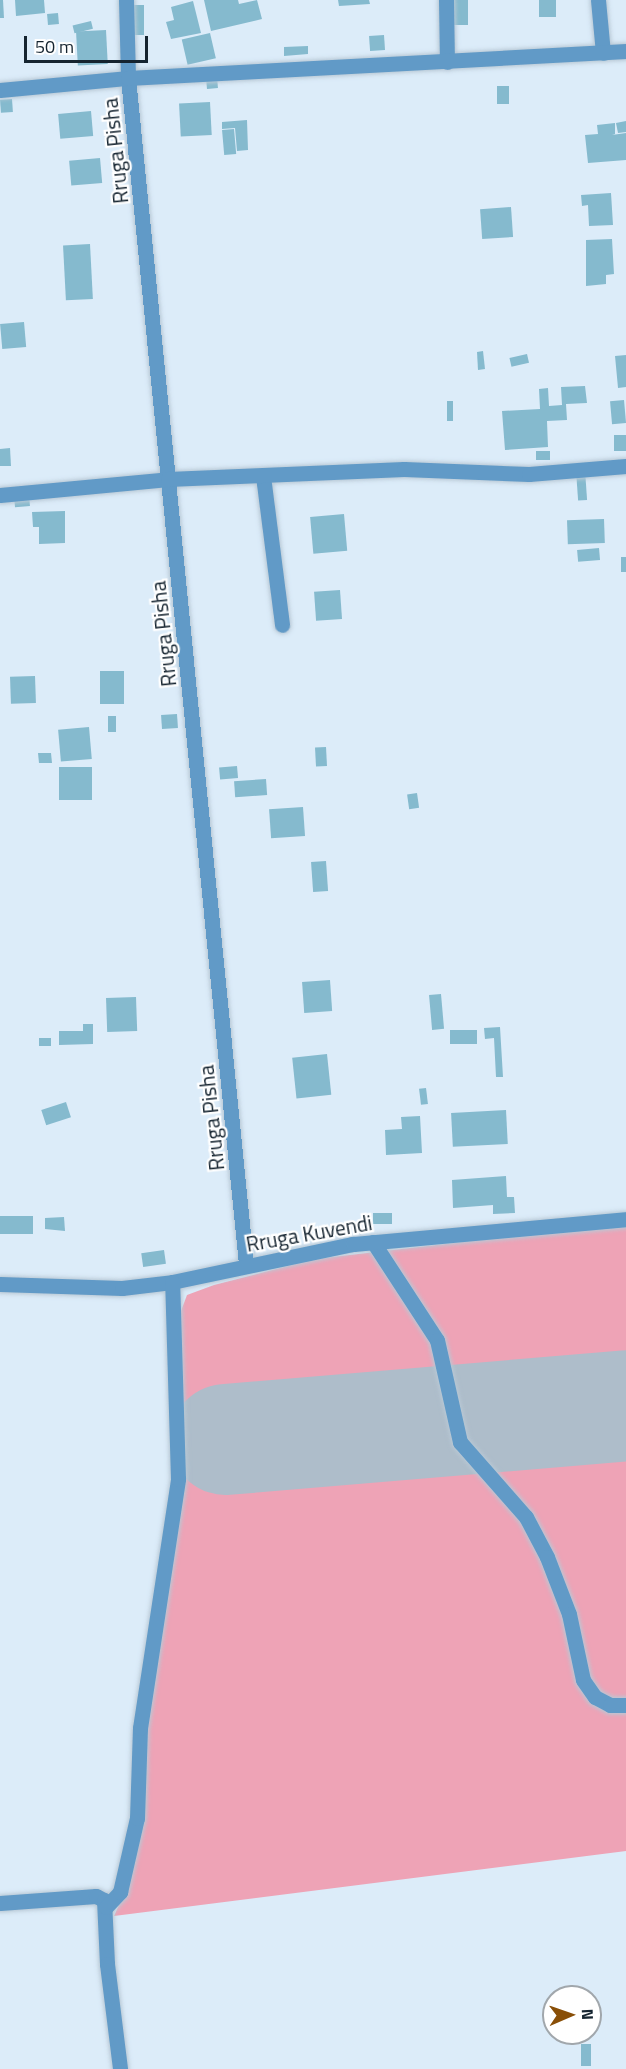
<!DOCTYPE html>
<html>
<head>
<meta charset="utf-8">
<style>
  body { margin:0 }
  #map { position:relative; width:626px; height:2069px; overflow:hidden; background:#dcecf9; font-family:"Titillium Web",sans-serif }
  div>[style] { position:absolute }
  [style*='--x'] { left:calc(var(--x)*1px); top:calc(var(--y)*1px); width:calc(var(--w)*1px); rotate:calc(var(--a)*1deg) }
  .green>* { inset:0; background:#eea3b6 }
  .runway>* { height:111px; margin:-55.5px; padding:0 55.5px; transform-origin:55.5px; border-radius:55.5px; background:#aebdca }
  .building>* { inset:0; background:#85bace; transform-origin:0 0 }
  .roads { filter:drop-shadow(0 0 2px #b8c8d5) drop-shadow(0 0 2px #b8c8d5) }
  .minor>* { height:15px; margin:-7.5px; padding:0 7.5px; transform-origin:7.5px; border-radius:7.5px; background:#619ac7 }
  span { translate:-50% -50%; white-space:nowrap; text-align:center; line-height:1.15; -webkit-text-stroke:4.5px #fff; paint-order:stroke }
  .street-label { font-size:21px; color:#152430 }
  .north { position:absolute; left:542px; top:1985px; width:60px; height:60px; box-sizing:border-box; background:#fff; border:2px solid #a1a7ac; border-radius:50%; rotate:88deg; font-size:16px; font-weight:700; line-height:24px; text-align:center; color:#152430 }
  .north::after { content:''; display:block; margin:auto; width:21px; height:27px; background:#894f07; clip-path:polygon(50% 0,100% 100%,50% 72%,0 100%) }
  .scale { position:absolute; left:24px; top:36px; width:124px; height:27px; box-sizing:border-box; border:3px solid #152430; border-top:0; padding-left:8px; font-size:18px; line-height:21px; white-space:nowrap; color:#152430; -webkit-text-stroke:4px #fff; paint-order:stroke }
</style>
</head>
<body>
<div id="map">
  <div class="green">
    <div style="clip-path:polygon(626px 1223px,626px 1851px,114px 1916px,128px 1885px,145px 1810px,143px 1759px,186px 1456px,179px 1339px,181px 1311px,187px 1295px,214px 1285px,315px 1259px)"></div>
  </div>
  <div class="runway">
    <div style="--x:225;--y:1439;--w:402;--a:-4.8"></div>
  </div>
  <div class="building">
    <div style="clip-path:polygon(0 0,3px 0,4px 18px,0 18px)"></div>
    <div style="clip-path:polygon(15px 0,44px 0,45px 13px,16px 16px)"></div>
    <div style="clip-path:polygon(204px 0,238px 0,239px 4px,257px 0,262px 19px,211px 31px)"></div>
    <div style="clip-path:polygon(338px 0,369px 0,370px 4px,339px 6px)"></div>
    <div style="left:454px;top:0;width:14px;height:25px"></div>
    <div style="left:539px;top:0;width:17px;height:17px"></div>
    <div style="clip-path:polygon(193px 1px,201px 33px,171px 39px,166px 22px,174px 20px,171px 7px)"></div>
    <div style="left:134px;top:5px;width:10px;height:30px"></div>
    <div style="left:58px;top:13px;width:11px;height:11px;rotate:85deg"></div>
    <div style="left:91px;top:21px;width:8px;height:19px;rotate:76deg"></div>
    <div style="left:106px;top:30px;width:34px;height:30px;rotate:87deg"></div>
    <div style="left:210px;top:33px;width:26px;height:29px;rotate:77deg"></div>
    <div style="left:384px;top:35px;width:15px;height:15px;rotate:86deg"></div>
    <div style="clip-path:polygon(308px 46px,308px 54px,284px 56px,284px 47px)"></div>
    <div style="left:217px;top:77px;width:11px;height:11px;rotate:85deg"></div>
    <div style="left:497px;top:86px;width:12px;height:18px"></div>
    <div style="left:12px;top:99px;width:13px;height:12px;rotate:86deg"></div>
    <div style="left:210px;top:102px;width:33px;height:31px;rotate:87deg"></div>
    <div style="left:91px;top:111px;width:25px;height:33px;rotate:85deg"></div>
    <div style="clip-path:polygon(247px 120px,248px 150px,237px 151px,235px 128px,222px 129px,222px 122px)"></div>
    <div style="clip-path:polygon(626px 121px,626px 132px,618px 133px,616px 123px)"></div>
    <div style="clip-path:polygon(615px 123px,615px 134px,612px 135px,626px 133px,626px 160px,588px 163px,585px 135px,598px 134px,597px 125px)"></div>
    <div style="left:234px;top:129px;width:25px;height:12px;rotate:85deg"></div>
    <div style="left:100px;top:158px;width:25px;height:31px;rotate:85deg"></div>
    <div style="clip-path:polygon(611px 193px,613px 225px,589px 226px,588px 205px,582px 206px,581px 195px)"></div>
    <div style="left:511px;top:207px;width:30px;height:31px;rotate:86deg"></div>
    <div style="clip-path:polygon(612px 239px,614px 274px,606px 275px,606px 284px,586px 286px,586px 240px)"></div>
    <div style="left:90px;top:244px;width:55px;height:27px;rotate:87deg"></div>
    <div style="left:24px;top:322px;width:25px;height:24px;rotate:85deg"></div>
    <div style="clip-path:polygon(483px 351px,485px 369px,478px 370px,477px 352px)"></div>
    <div style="left:527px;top:354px;width:9px;height:18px;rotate:77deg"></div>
    <div style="clip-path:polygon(626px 355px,626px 387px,618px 388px,615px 356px)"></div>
    <div style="clip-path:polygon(585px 386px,587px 403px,566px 404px,567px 420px,547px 421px,548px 447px,505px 450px,502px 411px,540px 409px,539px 389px,548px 388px,549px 406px,562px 405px,561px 387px)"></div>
    <div style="left:624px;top:400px;width:23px;height:14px;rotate:85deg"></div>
    <div style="left:447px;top:401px;width:6px;height:20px"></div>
    <div style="left:614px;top:435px;width:12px;height:16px"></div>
    <div style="clip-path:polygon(10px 448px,11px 466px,0 466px,0 449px)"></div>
    <div style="left:550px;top:451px;width:9px;height:14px;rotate:90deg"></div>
    <div style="left:585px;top:470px;width:30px;height:9px;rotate:86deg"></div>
    <div style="left:29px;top:495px;width:11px;height:15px;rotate:85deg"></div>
    <div style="clip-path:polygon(65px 511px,65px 543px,39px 544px,39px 527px,33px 527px,32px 512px)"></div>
    <div style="left:344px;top:514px;width:37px;height:34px;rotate:85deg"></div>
    <div style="left:604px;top:519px;width:24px;height:37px;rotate:88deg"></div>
    <div style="left:599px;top:548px;width:12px;height:22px;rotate:85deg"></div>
    <div style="left:626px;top:557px;width:15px;height:5px;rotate:90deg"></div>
    <div style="left:340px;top:590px;width:29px;height:26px;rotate:86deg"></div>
    <div style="left:124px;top:671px;width:33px;height:24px;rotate:90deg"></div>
    <div style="left:35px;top:676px;width:27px;height:25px;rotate:88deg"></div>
    <div style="left:177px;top:714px;width:14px;height:16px;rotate:86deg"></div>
    <div style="left:108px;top:716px;width:8px;height:16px"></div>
    <div style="left:89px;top:727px;width:32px;height:31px;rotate:85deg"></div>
    <div style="left:326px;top:747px;width:19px;height:11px;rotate:87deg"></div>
    <div style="clip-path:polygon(38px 753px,51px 753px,52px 763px,39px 763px)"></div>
    <div style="left:237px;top:766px;width:12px;height:18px;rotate:85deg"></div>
    <div style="left:59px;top:767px;width:33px;height:33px"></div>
    <div style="left:266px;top:779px;width:16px;height:32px;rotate:86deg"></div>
    <div style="left:417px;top:793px;width:15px;height:10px;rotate:82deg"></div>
    <div style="left:303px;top:807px;width:29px;height:34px;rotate:86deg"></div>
    <div style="left:326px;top:861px;width:30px;height:15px;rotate:86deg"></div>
    <div style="left:330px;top:980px;width:31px;height:28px;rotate:86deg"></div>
    <div style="left:441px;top:994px;width:35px;height:12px;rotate:85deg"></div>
    <div style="left:136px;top:997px;width:34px;height:30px;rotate:88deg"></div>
    <div style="clip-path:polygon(83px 1024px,93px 1024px,93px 1044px,59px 1045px,59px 1031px,83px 1031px)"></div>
    <div style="clip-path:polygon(500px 1027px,503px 1077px,496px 1077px,494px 1038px,485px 1039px,484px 1028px)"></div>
    <div style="left:477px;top:1030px;width:14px;height:27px;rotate:90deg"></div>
    <div style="left:51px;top:1038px;width:8px;height:12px;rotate:90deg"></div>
    <div style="left:327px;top:1054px;width:41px;height:35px;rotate:84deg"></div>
    <div style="left:426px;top:1088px;width:16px;height:7px;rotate:83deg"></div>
    <div style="left:66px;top:1102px;width:16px;height:26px;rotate:72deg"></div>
    <div style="left:506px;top:1110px;width:34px;height:55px;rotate:87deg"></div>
    <div style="clip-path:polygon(420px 1116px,422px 1153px,386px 1155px,385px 1130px,402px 1129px,401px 1117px)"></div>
    <div style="clip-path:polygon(506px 1176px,507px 1197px,514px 1197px,515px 1213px,493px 1214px,493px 1205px,453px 1208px,452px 1180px)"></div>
    <div style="left:373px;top:1213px;width:19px;height:11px"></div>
    <div style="left:0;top:1216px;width:33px;height:18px"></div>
    <div style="clip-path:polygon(64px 1217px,65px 1231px,45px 1229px,45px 1218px)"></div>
    <div style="left:164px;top:1250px;width:14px;height:23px;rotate:82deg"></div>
    <div style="left:581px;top:2044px;width:10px;height:22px"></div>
  </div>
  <div class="roads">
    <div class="minor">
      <div style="--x:126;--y:0;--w:78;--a:88.5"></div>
      <div style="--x:128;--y:78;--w:1192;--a:84.32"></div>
      <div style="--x:446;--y:0;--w:62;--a:89.1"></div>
      <div style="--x:598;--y:0;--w:53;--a:84.6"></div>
      <div style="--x:0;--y:90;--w:129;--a:-5.4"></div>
      <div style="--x:128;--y:78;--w:499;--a:-3.1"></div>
      <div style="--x:263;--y:476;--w:150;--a:82.7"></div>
      <div style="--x:0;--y:495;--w:169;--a:-5.4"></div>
      <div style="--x:168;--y:479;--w:236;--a:-2.4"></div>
      <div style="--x:404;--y:469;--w:125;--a:2.3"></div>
      <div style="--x:529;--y:474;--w:97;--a:-4.7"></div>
      <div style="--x:373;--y:1242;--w:117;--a:56.9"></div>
      <div style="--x:437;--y:1340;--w:105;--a:77.3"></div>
      <div style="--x:460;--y:1442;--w:100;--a:48.7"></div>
      <div style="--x:526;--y:1517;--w:45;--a:62.3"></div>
      <div style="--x:547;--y:1557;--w:61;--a:68.9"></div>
      <div style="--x:569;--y:1614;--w:67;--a:78"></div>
      <div style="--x:583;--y:1680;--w:21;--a:55"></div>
      <div style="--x:595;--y:1697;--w:17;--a:28"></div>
      <div style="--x:610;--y:1705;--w:16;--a:0"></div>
      <div style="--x:0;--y:1284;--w:122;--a:1.9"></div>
      <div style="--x:122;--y:1288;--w:50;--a:-6.8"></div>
      <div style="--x:172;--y:1282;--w:185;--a:-11.9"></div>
      <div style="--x:353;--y:1244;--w:274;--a:-5.2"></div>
      <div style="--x:0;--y:1903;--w:96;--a:-4.2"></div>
      <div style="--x:96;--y:1896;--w:9;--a:27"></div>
      <div style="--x:104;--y:1900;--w:64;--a:87.3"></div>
      <div style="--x:107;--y:1964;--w:106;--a:82.9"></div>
      <div style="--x:106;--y:1907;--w:21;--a:-47"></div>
      <div style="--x:120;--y:1892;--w:76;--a:-77.1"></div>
      <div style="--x:137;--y:1818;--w:90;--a:-88.1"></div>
      <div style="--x:140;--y:1728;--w:252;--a:-81.3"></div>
      <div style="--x:178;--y:1479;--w:197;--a:-91.7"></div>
    </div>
  </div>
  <div class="street-label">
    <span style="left:115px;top:151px;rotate:-96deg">Rruga Pisha</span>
    <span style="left:163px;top:634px;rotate:-96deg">Rruga Pisha</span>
    <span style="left:211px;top:1118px;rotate:-96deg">Rruga Pisha</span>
    <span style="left:309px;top:1233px;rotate:-10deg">Rruga Kuvendi</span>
  </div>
  <div class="north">N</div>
  <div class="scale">50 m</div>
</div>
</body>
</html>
